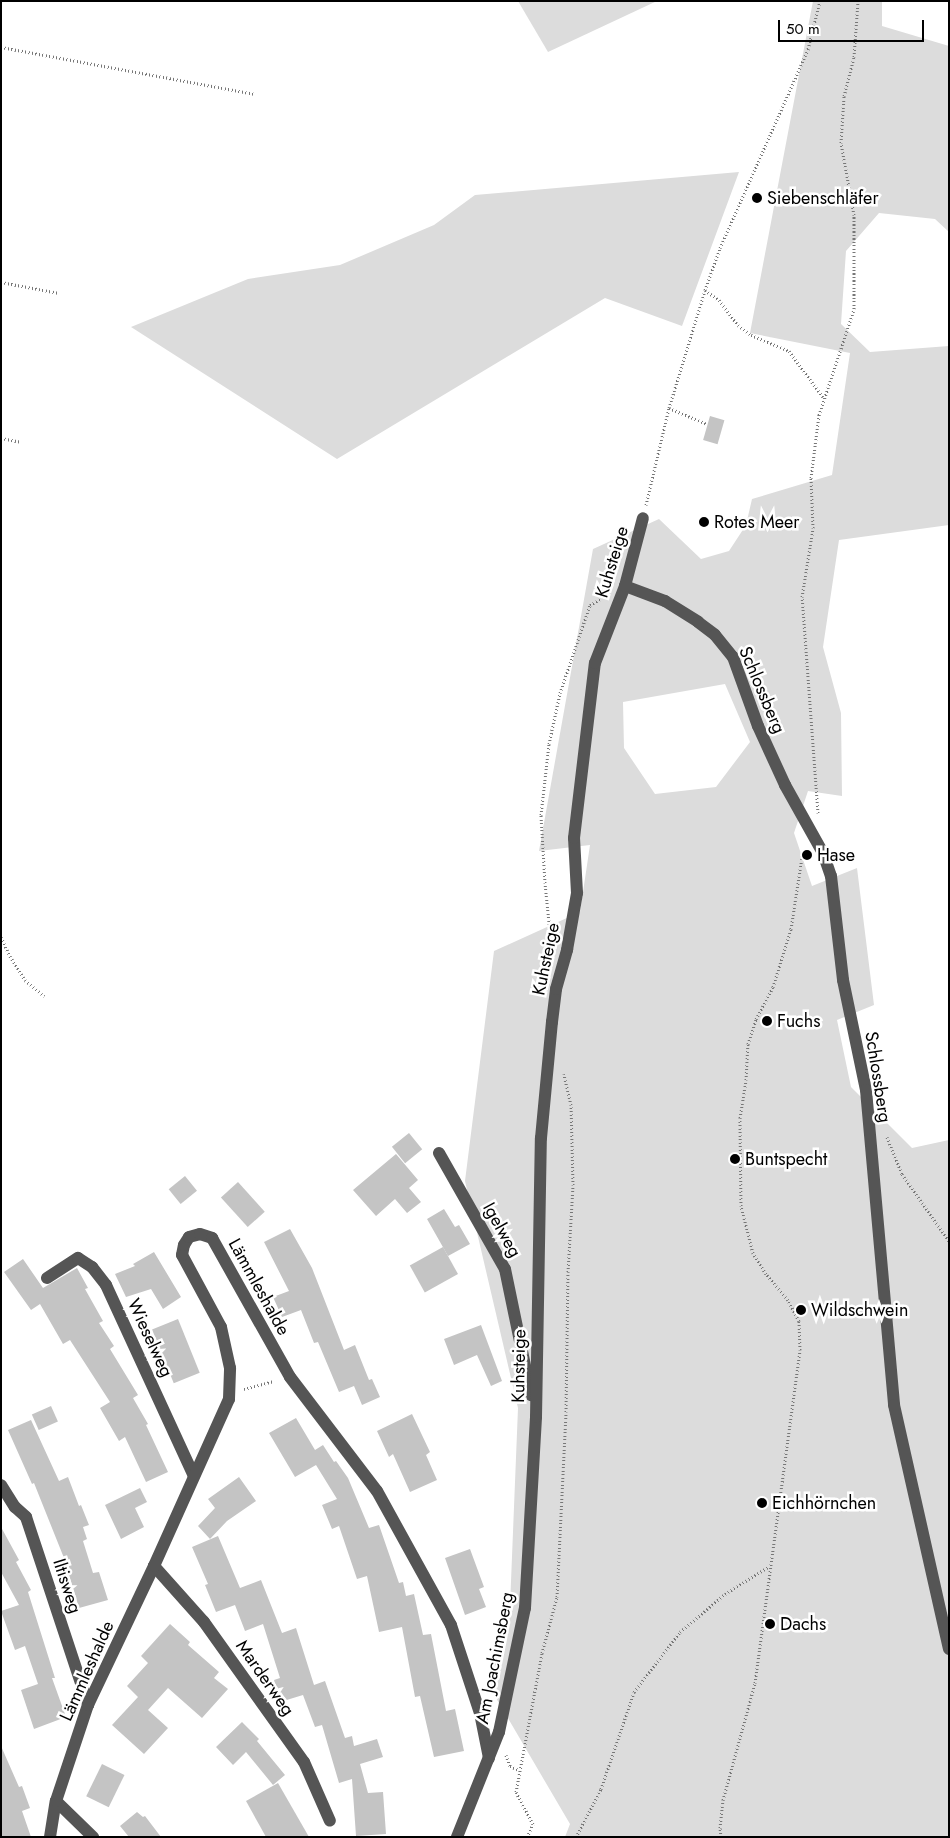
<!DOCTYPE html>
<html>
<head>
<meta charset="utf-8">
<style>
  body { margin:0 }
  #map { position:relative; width:950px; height:1838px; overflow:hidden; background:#fff; font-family:Jost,sans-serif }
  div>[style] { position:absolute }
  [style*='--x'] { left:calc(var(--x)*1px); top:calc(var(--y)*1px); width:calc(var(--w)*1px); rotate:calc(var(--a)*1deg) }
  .green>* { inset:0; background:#dcdcdc }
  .building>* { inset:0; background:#c4c4c4; transform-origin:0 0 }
  .path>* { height:3px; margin-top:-1.5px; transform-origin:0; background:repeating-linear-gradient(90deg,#777 0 1px,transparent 0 3.5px) }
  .minor>* { height:12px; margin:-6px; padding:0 6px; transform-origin:6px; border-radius:6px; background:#555 }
  .dots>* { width:14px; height:14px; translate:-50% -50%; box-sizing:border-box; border:2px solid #fff; border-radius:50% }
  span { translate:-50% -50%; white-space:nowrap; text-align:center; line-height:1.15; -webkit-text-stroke:5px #fff; paint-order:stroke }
  .poi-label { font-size:18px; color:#000 }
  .left { translate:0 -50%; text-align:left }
  .street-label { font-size:18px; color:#000 }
  .frame { position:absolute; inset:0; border:2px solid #000; pointer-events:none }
  .scale { position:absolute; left:778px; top:20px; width:146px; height:22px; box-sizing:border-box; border:2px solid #000; border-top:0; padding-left:6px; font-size:15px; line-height:18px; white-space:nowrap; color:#000; -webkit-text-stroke:4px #fff; paint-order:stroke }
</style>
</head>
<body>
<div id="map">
  <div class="green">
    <div style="clip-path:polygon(518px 1px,657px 1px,548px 52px)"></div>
    <div style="clip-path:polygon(evenodd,813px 1px,882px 1px,882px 26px,949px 46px,949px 232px,935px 219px,879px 213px,846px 251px,841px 324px,870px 352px,949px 346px,949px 525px,839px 540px,823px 647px,841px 713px,842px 796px,808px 791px,794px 833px,812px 886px,857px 868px,874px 1005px,837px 1020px,851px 1087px,912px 1148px,949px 1140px,949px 1837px,565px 1837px,570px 1824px,489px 1686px,510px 1606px,518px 1408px,465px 1181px,494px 951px,580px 912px,590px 845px,539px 851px,593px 549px,659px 519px,701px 559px,729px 551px,746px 525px,752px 499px,832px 475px,850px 353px,750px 333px,813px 1px,725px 684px,750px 742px,716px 787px,655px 794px,624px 748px,623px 702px,725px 684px)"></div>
    <div style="clip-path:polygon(739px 172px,682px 326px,605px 298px,337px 459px,131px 327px,248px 279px,340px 265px,434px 225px,475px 195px)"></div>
  </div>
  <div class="building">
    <div style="left:710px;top:416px;width:15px;height:25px;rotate:16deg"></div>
    <div style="left:409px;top:1133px;width:21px;height:22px;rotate:51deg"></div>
    <div style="clip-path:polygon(396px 1154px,418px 1180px,409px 1188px,421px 1202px,407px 1213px,395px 1199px,376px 1216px,353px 1190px)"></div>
    <div style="left:185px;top:1176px;width:19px;height:21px;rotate:51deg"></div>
    <div style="left:238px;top:1182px;width:40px;height:23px;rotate:48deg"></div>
    <div style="clip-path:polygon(444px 1209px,455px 1227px,459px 1225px,470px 1244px,448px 1256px,427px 1219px)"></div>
    <div style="clip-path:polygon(290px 1229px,312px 1268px,344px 1350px,355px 1345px,369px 1380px,372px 1379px,380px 1397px,362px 1405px,354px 1386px,339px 1392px,318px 1342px,314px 1343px,301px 1310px,282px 1317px,273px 1297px,289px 1291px,264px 1242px)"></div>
    <div style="left:443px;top:1247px;width:31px;height:38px;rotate:61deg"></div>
    <div style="clip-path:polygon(154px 1252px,181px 1297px,163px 1309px,151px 1289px,126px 1297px,115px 1274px,135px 1266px,133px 1264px)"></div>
    <div style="clip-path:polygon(23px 1259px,43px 1288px,77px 1268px,88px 1288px,85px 1289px,103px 1321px,99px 1323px,114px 1346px,110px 1349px,138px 1395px,133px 1398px,148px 1424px,146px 1425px,168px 1472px,146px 1482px,125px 1437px,119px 1441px,100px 1408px,110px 1402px,70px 1340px,63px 1344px,40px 1304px,31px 1310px,4px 1272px)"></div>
    <div style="left:178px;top:1319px;width:58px;height:28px;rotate:68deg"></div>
    <div style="clip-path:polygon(481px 1325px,502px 1381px,491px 1386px,477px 1355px,454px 1365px,444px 1339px)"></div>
    <div style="left:51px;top:1406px;width:17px;height:21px;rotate:66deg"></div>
    <div style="clip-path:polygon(412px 1414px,430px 1452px,426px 1455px,437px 1480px,410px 1492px,393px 1454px,389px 1457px,377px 1431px)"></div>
    <div style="clip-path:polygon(296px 1418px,315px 1450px,323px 1445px,334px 1462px,336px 1461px,348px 1478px,369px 1528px,379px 1525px,399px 1583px,403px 1582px,406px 1596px,414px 1594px,423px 1635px,431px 1634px,446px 1711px,455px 1709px,464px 1751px,434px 1757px,420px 1696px,415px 1697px,402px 1627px,379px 1632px,367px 1576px,357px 1579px,339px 1526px,332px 1529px,322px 1505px,337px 1499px,316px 1465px,295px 1477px,269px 1433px)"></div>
    <div style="clip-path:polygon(31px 1420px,59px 1481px,68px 1477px,79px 1506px,81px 1505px,89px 1525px,83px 1527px,87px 1539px,83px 1541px,93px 1573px,99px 1572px,108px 1600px,79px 1608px,64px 1558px,34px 1483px,32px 1484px,8px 1430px)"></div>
    <div style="clip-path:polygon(239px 1477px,256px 1501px,227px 1521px,210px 1539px,198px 1526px,215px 1508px,208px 1499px)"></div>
    <div style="clip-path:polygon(140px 1488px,147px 1502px,135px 1508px,144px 1527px,121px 1539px,105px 1505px)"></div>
    <div style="clip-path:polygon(1px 1527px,19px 1560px,16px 1562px,31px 1590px,28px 1592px,55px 1678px,52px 1678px,66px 1717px,34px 1729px,21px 1690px,38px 1684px,25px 1646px,15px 1650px,1px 1611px,19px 1605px,1px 1572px)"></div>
    <div style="clip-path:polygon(218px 1536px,240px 1588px,261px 1580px,282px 1633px,296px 1628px,314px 1685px,325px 1681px,345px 1738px,352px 1736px,354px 1746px,377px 1739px,383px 1757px,360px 1764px,368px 1793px,383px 1792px,386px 1834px,356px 1836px,352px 1779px,339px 1783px,322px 1725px,315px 1727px,303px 1695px,280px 1702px,274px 1680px,280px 1678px,263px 1624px,245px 1631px,235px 1605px,216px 1612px,205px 1585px,208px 1584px,192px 1547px)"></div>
    <div style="clip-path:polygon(470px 1549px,484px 1587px,479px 1589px,486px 1607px,465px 1615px,445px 1558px)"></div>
    <div style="clip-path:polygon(170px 1624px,190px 1642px,188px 1645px,219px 1672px,214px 1678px,228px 1689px,202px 1718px,168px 1688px,148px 1710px,168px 1728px,144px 1754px,112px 1725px,138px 1697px,127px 1686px,148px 1663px,141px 1656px)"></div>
    <div style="clip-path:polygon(242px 1722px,259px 1739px,257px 1741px,285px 1775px,273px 1785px,246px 1752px,233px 1765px,216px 1747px)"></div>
    <div style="clip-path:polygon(1px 1746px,19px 1787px,22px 1786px,30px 1808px,22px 1811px,31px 1837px,1px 1837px)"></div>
    <div style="left:102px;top:1764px;width:25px;height:36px;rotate:26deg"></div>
    <div style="clip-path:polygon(278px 1783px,309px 1837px,266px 1837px,246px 1801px)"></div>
    <div style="clip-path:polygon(137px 1812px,143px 1817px,145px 1816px,161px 1837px,129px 1837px,120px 1826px)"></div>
  </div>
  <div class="path">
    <div style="--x:1;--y:47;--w:257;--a:10.5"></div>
    <div style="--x:1;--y:282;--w:59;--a:10.7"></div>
    <div style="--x:705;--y:290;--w:17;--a:36"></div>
    <div style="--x:719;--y:300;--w:31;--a:53"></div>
    <div style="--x:738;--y:325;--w:16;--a:38"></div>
    <div style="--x:751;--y:335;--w:41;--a:22.8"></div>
    <div style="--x:789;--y:351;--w:57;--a:53.5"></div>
    <div style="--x:669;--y:408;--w:41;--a:22.8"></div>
    <div style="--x:1;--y:438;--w:20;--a:11"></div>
    <div style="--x:646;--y:505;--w:100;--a:-76.7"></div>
    <div style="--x:669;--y:408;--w:123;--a:-73"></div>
    <div style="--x:705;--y:290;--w:45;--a:-70.3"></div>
    <div style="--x:720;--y:248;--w:218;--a:-66.1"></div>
    <div style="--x:808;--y:49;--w:49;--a:-76"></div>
    <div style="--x:818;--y:813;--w:217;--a:-94.2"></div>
    <div style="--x:802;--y:597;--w:70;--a:-80.9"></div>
    <div style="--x:813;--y:528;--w:50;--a:-92.3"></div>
    <div style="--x:811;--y:478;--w:64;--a:-82.8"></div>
    <div style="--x:819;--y:415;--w:112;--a:-71.7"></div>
    <div style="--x:854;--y:309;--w:94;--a:-90"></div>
    <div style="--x:854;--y:215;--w:73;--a:-100.2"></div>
    <div style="--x:841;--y:143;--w:47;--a:-86.3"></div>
    <div style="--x:844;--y:96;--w:40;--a:-75.6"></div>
    <div style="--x:854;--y:57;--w:56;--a:-85.9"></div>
    <div style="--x:1;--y:937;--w:21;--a:65"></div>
    <div style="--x:10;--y:956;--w:28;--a:58"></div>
    <div style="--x:25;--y:980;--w:25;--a:40"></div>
    <div style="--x:551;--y:942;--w:59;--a:-95.8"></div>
    <div style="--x:545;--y:883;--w:68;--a:-93.4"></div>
    <div style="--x:541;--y:815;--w:71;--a:-83.6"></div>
    <div style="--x:549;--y:744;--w:52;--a:-77.8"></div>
    <div style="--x:560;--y:693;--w:93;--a:-71.2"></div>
    <div style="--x:590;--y:605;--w:14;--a:-30"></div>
    <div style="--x:887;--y:1137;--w:40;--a:68"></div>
    <div style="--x:902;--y:1174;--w:82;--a:55"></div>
    <div style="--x:244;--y:1389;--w:31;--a:-15"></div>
    <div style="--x:506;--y:1755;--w:12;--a:70"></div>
    <div style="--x:510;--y:1766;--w:10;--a:24"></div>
    <div style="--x:527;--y:1837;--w:14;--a:-65"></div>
    <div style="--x:533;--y:1824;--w:36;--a:-118"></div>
    <div style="--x:516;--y:1792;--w:141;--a:-79.4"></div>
    <div style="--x:542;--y:1653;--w:58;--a:-75"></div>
    <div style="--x:557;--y:1597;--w:185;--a:-87.2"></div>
    <div style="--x:566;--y:1412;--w:140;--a:-89.2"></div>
    <div style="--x:568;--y:1272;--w:87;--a:-86.7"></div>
    <div style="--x:573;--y:1185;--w:80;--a:-91.4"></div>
    <div style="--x:571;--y:1105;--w:32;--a:-103"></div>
    <div style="--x:576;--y:1837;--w:54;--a:-62.5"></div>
    <div style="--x:601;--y:1789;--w:102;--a:-71.2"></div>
    <div style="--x:634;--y:1692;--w:76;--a:-52.5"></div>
    <div style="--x:680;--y:1632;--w:59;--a:-40.2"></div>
    <div style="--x:725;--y:1594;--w:51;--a:-32.1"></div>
    <div style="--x:721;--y:1837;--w:9;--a:-96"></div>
    <div style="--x:720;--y:1828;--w:28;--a:-84"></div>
    <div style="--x:723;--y:1800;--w:121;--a:-74.7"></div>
    <div style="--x:755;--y:1683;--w:336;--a:-82.3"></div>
    <div style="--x:800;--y:1350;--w:29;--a:-92"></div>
    <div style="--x:799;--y:1321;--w:24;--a:-118"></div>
    <div style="--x:788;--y:1300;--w:34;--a:-130"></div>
    <div style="--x:766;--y:1274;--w:25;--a:-122"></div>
    <div style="--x:753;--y:1253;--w:49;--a:-104.3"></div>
    <div style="--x:741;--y:1206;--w:88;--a:-90.7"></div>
    <div style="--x:740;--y:1118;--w:38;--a:-81"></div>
    <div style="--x:746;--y:1080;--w:36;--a:-87"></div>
    <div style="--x:748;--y:1044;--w:26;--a:-72"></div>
    <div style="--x:756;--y:1019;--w:36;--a:-62"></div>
    <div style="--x:773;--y:987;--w:61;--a:-72.8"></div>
    <div style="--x:791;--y:929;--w:79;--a:-81.3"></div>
  </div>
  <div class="minor">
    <div style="--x:625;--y:586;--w:43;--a:20.6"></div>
    <div style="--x:665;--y:601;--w:39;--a:32"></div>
    <div style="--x:698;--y:622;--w:21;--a:37"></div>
    <div style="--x:715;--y:635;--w:28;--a:51"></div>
    <div style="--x:733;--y:657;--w:73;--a:70.1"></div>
    <div style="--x:758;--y:726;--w:65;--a:65.4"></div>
    <div style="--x:785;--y:785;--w:78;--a:60.8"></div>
    <div style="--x:823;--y:853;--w:24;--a:71"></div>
    <div style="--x:831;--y:876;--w:105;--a:83.4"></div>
    <div style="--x:843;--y:980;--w:112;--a:78.2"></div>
    <div style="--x:866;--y:1090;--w:316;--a:84.9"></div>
    <div style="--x:894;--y:1405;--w:250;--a:77.3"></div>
    <div style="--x:439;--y:1153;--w:133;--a:60.4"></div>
    <div style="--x:505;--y:1269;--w:129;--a:78.3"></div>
    <div style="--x:47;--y:1278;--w:37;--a:-33"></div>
    <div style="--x:78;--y:1258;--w:17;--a:33"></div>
    <div style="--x:92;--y:1267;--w:23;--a:52"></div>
    <div style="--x:106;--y:1285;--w:210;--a:65.3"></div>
    <div style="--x:1;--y:1485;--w:26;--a:58"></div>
    <div style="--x:15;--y:1507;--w:15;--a:42"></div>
    <div style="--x:26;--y:1517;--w:198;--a:71.7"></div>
    <div style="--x:154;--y:1566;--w:75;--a:48.2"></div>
    <div style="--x:204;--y:1622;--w:172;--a:54.5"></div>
    <div style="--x:304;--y:1762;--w:64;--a:66.2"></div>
    <div style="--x:56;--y:1801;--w:52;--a:44.2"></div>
    <div style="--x:50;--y:1837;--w:36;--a:-81"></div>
    <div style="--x:56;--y:1801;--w:101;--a:-71.6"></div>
    <div style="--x:88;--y:1705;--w:154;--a:-64.6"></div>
    <div style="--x:154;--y:1566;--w:183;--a:-65.8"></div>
    <div style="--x:229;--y:1399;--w:31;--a:-88"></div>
    <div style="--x:230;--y:1368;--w:42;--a:-102.4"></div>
    <div style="--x:221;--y:1327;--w:82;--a:-118.4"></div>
    <div style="--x:182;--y:1255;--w:10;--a:-79"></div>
    <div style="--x:184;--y:1245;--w:9;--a:-58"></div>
    <div style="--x:189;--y:1237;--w:11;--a:-15"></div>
    <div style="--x:200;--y:1234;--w:13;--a:18"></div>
    <div style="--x:212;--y:1238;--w:159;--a:60.7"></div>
    <div style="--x:290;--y:1377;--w:143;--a:52.7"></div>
    <div style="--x:377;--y:1491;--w:153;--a:61.1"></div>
    <div style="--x:451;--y:1625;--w:93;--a:71.8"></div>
    <div style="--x:480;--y:1713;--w:46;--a:78.7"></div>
    <div style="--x:457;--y:1837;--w:113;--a:-68.2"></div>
    <div style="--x:499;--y:1732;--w:127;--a:-78.2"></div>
    <div style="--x:525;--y:1608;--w:191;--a:-86.7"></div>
    <div style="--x:536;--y:1417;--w:279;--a:-89"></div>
    <div style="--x:541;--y:1138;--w:117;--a:-84.6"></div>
    <div style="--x:552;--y:1022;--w:33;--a:-83"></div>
    <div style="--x:556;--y:989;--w:41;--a:-74.2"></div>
    <div style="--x:567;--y:950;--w:58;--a:-80"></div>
    <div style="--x:577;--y:893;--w:55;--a:-93.1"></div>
    <div style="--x:574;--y:838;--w:176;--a:-83.2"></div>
    <div style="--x:595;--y:663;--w:83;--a:-68.7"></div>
    <div style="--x:625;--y:586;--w:70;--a:-75.2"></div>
  </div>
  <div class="dots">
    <div style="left:757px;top:198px;background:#000"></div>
    <div style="left:704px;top:522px;background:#000"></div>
    <div style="left:807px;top:855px;background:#000"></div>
    <div style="left:767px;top:1021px;background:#000"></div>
    <div style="left:735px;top:1159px;background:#000"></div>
    <div style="left:801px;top:1310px;background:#000"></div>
    <div style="left:762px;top:1503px;background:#000"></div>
    <div style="left:770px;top:1624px;background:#000"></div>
  </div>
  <div class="poi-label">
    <span class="left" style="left:767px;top:198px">Siebenschläfer</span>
    <span class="left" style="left:714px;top:522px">Rotes Meer</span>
    <span class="left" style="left:817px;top:855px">Hase</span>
    <span class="left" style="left:777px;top:1021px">Fuchs</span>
    <span class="left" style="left:745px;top:1159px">Buntspecht</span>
    <span class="left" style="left:811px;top:1310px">Wildschwein</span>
    <span class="left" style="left:772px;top:1503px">Eichhörnchen</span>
    <span class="left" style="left:780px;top:1624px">Dachs</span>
  </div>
  <div class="street-label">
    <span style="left:612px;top:562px;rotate:-73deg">Kuhsteige</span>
    <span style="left:762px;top:690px;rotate:67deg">Schlossberg</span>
    <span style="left:546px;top:959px;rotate:-78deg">Kuhsteige</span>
    <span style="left:878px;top:1077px;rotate:81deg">Schlossberg</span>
    <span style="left:502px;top:1230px;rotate:61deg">Igelweg</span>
    <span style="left:259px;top:1287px;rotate:61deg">Lämmleshalde</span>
    <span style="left:150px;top:1338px;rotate:65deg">Wieselweg</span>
    <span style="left:519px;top:1366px;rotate:-89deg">Kuhsteige</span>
    <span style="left:67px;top:1586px;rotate:72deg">Iltisweg</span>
    <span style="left:495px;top:1658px;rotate:-79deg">Am Joachimsberg</span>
    <span style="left:87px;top:1671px;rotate:-66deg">Lämmleshalde</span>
    <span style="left:265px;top:1678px;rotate:55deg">Marderweg</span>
  </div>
  <div class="frame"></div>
  <div class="scale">50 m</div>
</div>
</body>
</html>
